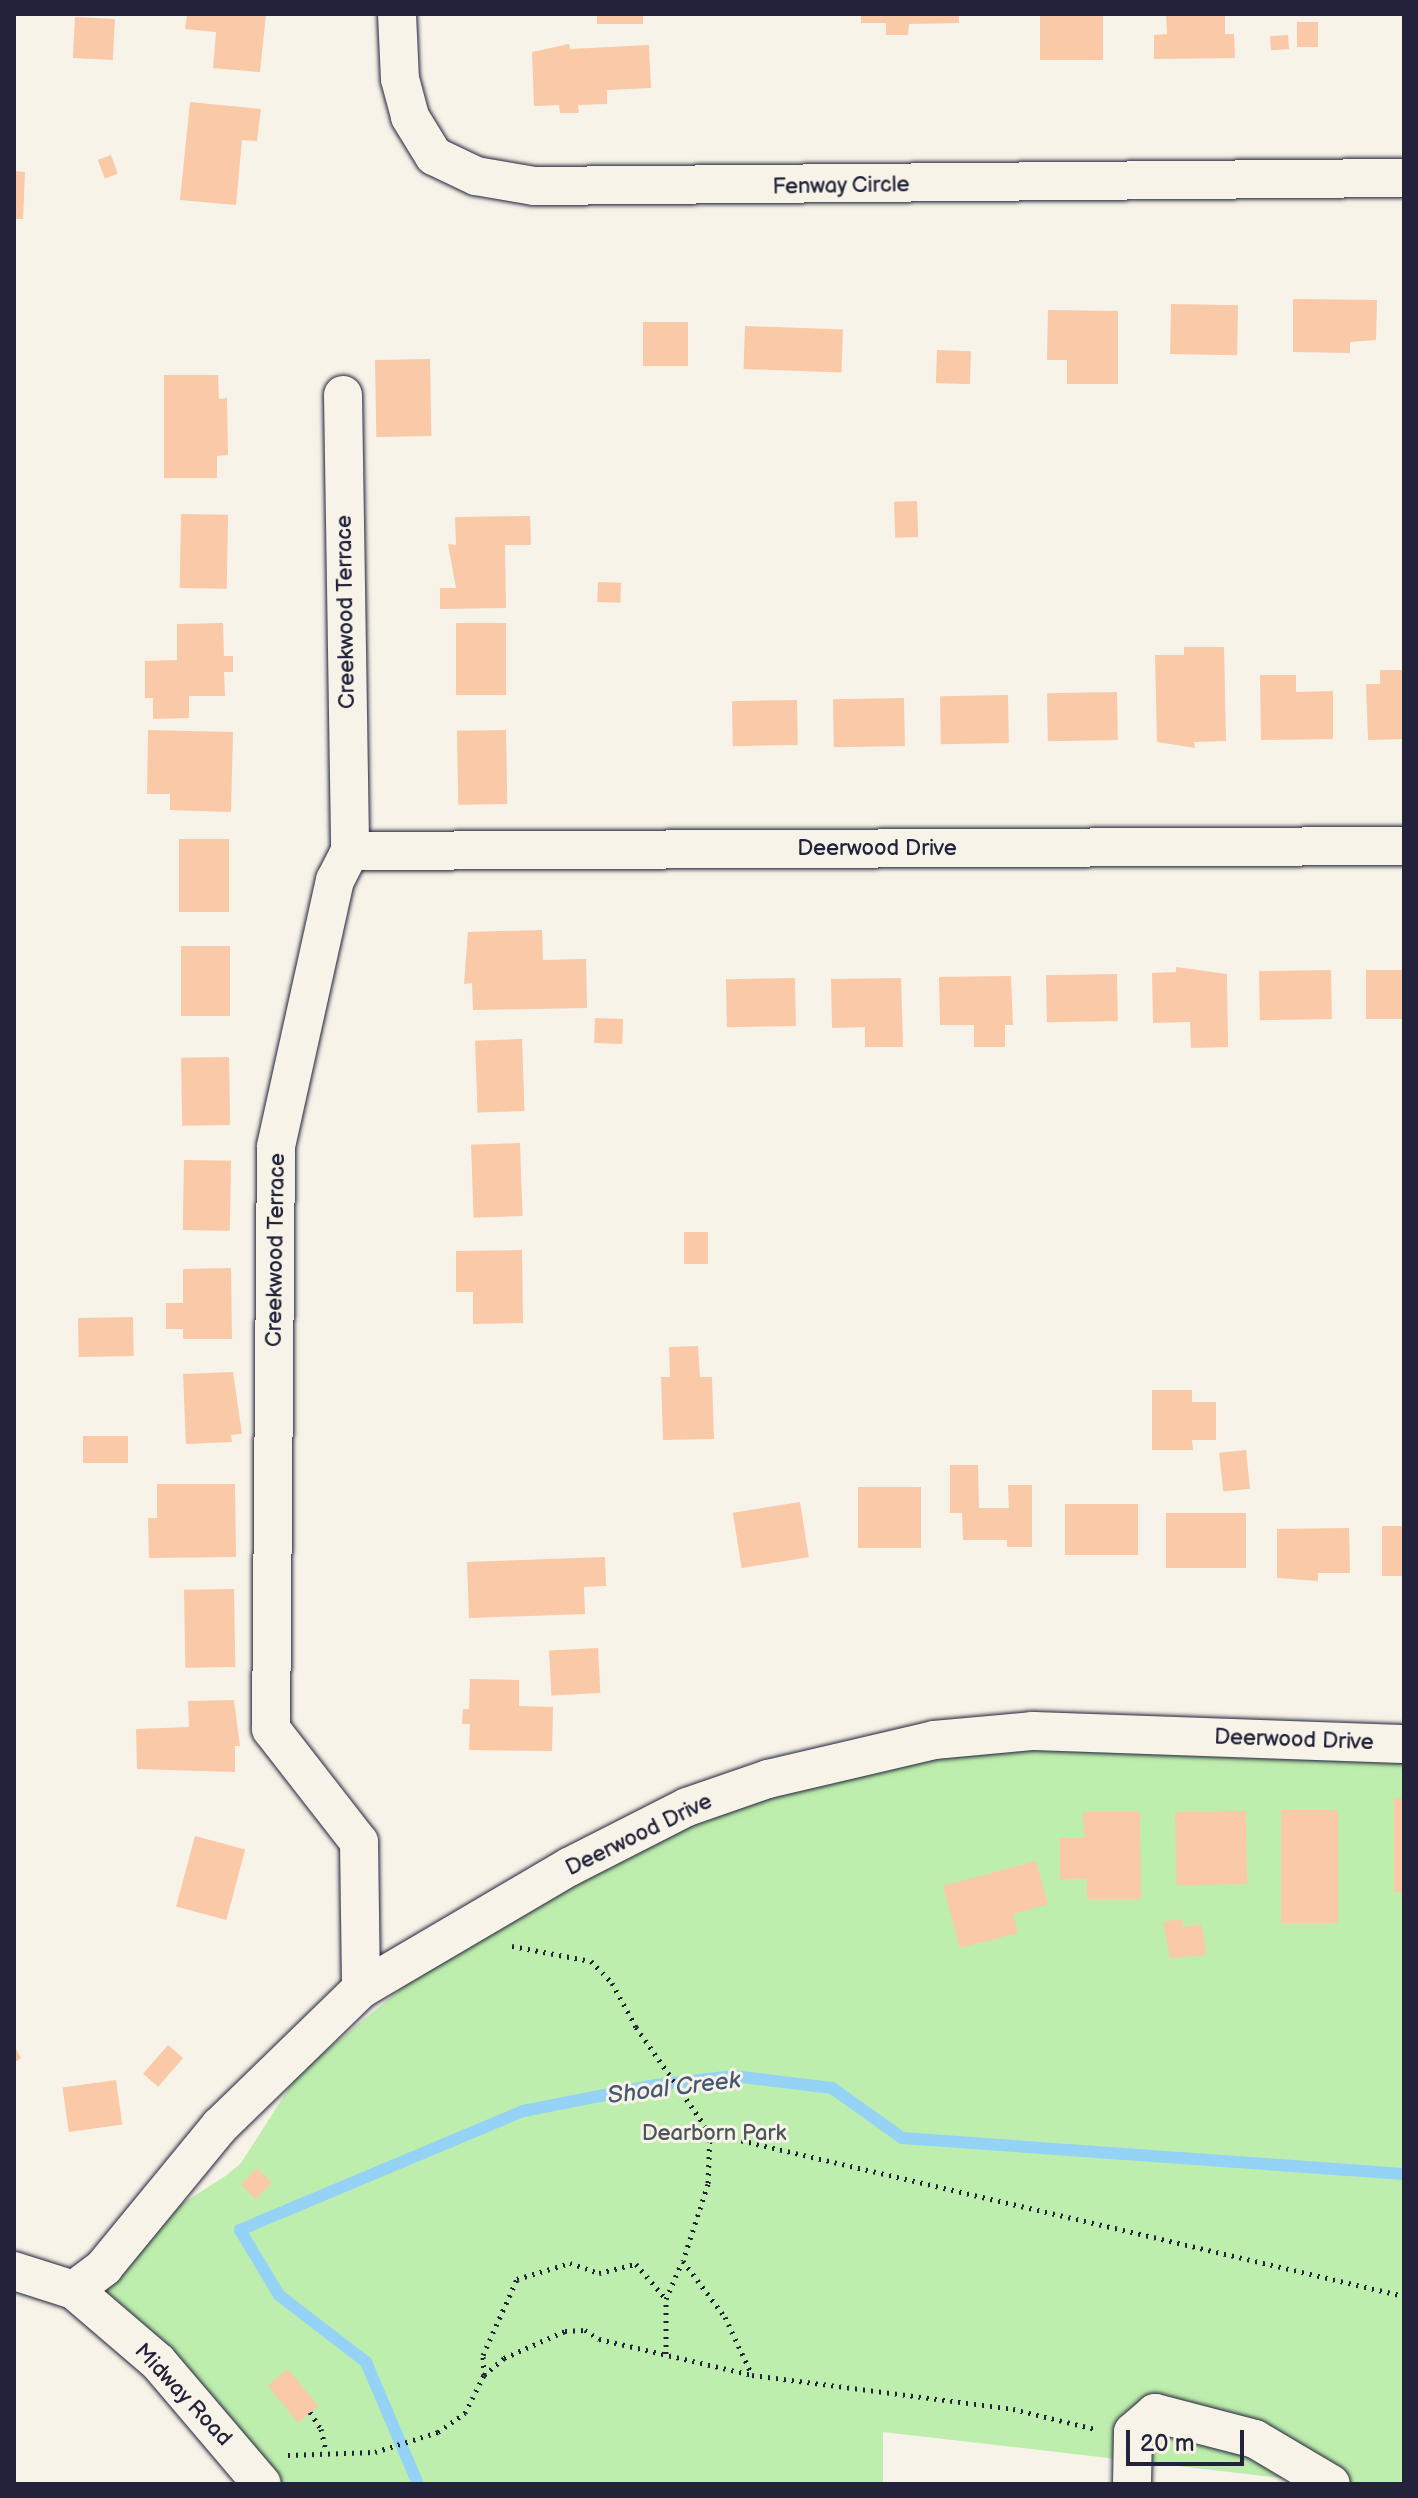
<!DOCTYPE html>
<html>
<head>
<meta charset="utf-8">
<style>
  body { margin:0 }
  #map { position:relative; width:1418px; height:2498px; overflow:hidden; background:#f7f3e8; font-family:"Balsamiq Sans",sans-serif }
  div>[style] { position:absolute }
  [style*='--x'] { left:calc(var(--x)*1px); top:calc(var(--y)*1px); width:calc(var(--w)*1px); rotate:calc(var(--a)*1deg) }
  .green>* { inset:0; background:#beeead }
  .stream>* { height:12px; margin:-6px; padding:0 6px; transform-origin:6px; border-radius:6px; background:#94d3f5 }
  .building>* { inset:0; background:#f9c9a8; transform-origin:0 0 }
  .path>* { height:5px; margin-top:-2.5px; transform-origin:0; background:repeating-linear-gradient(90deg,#22223b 0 2px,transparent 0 8px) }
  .roads { filter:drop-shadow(0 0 2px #22223b) drop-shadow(0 0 2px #22223b) }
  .street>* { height:38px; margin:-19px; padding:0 19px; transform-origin:19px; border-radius:19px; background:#f7f3e8 }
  span { translate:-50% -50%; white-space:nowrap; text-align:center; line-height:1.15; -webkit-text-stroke:6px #f7f3e8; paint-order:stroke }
  .street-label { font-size:22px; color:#22223b }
  .park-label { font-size:22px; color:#495558 }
  .water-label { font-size:24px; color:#445773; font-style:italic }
  .frame { position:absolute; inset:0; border:16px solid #22223b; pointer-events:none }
  .scale { position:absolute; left:1126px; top:2430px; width:118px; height:36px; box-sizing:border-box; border:4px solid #22223b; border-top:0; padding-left:10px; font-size:24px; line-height:28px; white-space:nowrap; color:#22223b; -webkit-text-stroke:6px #f7f3e8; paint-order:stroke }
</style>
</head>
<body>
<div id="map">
  <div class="green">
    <div style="clip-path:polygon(917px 1730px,1404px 1737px,1404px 2484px,1333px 2484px,883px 2432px,883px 2484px,264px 2484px,81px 2268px,227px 2175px,241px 2163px,298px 2074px,571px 1848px)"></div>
  </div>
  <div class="stream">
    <div style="--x:418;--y:2484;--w:133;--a:-113.1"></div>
    <div style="--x:366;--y:2362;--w:110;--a:-142.4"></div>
    <div style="--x:279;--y:2295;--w:76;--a:-121"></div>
    <div style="--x:240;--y:2230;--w:307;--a:-22.8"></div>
    <div style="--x:523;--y:2111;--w:135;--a:-11.1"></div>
    <div style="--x:655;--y:2085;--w:80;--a:-6.5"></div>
    <div style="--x:734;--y:2076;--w:99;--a:7"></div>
    <div style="--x:832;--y:2088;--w:86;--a:35.5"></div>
    <div style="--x:902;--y:2138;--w:503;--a:4.1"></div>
  </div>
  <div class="building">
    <div style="clip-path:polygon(187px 14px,266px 14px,260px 72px,213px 68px,216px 32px,185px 29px)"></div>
    <div style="left:597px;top:14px;width:46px;height:10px"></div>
    <div style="clip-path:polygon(861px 14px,959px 14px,959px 23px,909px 24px,908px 35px,886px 35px,886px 23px,861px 23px)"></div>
    <div style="left:1040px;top:14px;width:63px;height:46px"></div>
    <div style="clip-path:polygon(1166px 14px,1225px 14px,1225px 34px,1234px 34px,1235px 58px,1154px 59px,1154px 35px,1167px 34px)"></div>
    <div style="left:75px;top:17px;width:40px;height:41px;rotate:3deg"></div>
    <div style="left:1297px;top:22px;width:21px;height:25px"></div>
    <div style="left:1288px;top:35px;width:14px;height:18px;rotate:86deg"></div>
    <div style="clip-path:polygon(569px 44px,570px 49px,649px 45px,651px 88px,607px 90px,607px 104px,578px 105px,579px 113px,560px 113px,559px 105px,534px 106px,532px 52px)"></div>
    <div style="clip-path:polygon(190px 102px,261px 109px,257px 141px,242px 140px,236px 205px,180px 200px)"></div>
    <div style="left:111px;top:155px;width:20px;height:14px;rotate:70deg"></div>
    <div style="clip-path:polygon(14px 171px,25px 172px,23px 219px,14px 219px)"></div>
    <div style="clip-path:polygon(1293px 299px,1377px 300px,1376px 340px,1350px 342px,1350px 353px,1293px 352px)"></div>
    <div style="left:1171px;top:304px;width:67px;height:50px;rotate:1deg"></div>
    <div style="clip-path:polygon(1048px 310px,1118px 311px,1118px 384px,1067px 384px,1067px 360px,1047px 360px)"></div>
    <div style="left:688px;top:322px;width:44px;height:45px;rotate:90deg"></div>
    <div style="left:745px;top:326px;width:98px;height:43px;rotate:2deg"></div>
    <div style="left:937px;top:350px;width:34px;height:33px;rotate:2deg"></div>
    <div style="left:430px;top:359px;width:77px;height:55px;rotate:89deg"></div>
    <div style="clip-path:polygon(164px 375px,218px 375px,219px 399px,227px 398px,228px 455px,217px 456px,217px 478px,164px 478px)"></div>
    <div style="left:917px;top:501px;width:36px;height:23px;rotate:88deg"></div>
    <div style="left:181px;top:514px;width:47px;height:74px;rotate:1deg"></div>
    <div style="clip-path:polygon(530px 516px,531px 545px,505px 545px,506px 608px,440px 609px,440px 588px,456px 588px,448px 544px,456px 545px,455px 517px)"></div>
    <div style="left:598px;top:582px;width:23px;height:20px;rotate:2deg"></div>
    <div style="clip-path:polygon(223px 623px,224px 656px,233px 656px,233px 672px,224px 672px,225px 696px,189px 696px,189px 718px,153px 719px,153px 698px,145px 698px,145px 661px,177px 660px,177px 624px)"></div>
    <div style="left:506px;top:623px;width:72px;height:50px;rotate:90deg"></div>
    <div style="clip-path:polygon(1184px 647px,1224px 647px,1226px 741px,1194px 742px,1195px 748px,1157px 742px,1155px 655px,1184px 655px)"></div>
    <div style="clip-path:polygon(1380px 670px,1403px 670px,1404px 739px,1368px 740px,1366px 684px,1380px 684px)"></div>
    <div style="clip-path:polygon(1260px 675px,1296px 675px,1296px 692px,1333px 691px,1333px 739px,1261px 740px)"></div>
    <div style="left:1117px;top:692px;width:48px;height:70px;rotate:89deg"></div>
    <div style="left:1008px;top:695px;width:48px;height:68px;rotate:89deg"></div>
    <div style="left:904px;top:698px;width:48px;height:71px;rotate:89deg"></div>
    <div style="left:797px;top:700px;width:45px;height:65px;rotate:89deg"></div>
    <div style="clip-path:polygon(148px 730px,233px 732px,231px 812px,170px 810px,170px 794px,147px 794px)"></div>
    <div style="left:506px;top:730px;width:74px;height:49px;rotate:89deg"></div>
    <div style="left:229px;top:839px;width:73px;height:50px;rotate:90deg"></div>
    <div style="clip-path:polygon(542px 930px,543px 960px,586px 959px,587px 1008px,473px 1010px,472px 983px,464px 984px,468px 932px)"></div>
    <div style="left:181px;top:946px;width:49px;height:70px"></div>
    <div style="clip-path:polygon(1176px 967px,1227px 974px,1228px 1047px,1191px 1048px,1190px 1022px,1153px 1023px,1152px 973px,1176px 972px)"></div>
    <div style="left:1331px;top:970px;width:49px;height:72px;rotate:89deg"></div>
    <div style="left:1404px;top:970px;width:49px;height:38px;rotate:90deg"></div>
    <div style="left:1117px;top:974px;width:47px;height:71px;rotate:89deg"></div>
    <div style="clip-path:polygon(1011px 976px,1013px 1025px,1005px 1025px,1005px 1047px,974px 1047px,974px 1025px,940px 1025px,939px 977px)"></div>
    <div style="left:795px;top:978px;width:48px;height:69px;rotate:89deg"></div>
    <div style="clip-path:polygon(901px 978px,903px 1047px,865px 1047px,865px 1027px,832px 1028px,831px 979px)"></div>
    <div style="left:595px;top:1018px;width:28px;height:25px;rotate:2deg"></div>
    <div style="left:522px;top:1039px;width:72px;height:47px;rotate:88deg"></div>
    <div style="left:229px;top:1057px;width:68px;height:48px;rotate:89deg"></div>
    <div style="left:520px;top:1143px;width:73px;height:49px;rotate:88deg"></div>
    <div style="left:184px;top:1160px;width:47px;height:70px;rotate:1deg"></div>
    <div style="left:684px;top:1232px;width:24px;height:32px"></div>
    <div style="clip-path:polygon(522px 1250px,523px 1323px,473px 1324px,473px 1292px,456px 1292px,456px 1251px)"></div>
    <div style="clip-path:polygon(231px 1268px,232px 1339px,183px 1339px,183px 1329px,166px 1329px,166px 1303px,183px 1303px,183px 1269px)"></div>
    <div style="left:133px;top:1317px;width:39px;height:55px;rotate:89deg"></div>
    <div style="clip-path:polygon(698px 1346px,700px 1377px,712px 1377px,714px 1439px,663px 1440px,661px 1377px,670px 1377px,669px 1347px)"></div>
    <div style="clip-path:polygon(233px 1372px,242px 1434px,231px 1435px,232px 1442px,186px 1444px,183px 1374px)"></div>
    <div style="clip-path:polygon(1152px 1390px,1192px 1390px,1192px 1402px,1216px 1402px,1216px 1440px,1192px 1440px,1193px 1450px,1152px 1450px)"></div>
    <div style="left:83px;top:1436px;width:45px;height:27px"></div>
    <div style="left:1246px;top:1450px;width:39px;height:27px;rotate:84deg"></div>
    <div style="clip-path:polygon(950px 1465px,978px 1465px,979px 1508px,1009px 1508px,1008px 1485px,1032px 1485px,1032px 1547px,1007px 1547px,1007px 1540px,963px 1540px,962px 1513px,950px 1513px)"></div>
    <div style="clip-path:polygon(157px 1484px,235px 1484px,236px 1557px,149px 1558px,148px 1518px,157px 1518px)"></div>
    <div style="left:921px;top:1487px;width:61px;height:63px;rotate:90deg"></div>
    <div style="left:800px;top:1502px;width:56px;height:68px;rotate:81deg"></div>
    <div style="left:1138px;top:1504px;width:51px;height:73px;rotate:90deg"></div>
    <div style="left:1166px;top:1513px;width:80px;height:55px"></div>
    <div style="left:1382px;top:1526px;width:22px;height:50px"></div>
    <div style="clip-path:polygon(1349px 1528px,1350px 1573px,1318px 1573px,1318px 1581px,1277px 1578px,1277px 1529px)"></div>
    <div style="clip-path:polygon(605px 1557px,606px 1586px,584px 1587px,585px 1614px,469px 1618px,467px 1562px)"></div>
    <div style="left:234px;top:1589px;width:78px;height:50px;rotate:89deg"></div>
    <div style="left:598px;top:1648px;width:45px;height:49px;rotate:87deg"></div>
    <div style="clip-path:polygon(470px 1679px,519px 1680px,519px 1706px,553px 1707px,552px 1751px,469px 1750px,470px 1724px,462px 1724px,463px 1709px,469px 1709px)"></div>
    <div style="clip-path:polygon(234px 1700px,240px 1746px,235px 1746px,235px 1772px,137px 1769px,136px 1729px,189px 1727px,188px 1701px)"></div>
    <div style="left:1394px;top:1798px;width:10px;height:94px"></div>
    <div style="left:1338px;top:1810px;width:113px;height:57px;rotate:90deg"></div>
    <div style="left:1246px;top:1811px;width:73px;height:71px;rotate:89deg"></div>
    <div style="clip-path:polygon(1083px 1812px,1140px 1812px,1141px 1899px,1087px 1899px,1087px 1879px,1060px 1879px,1060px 1838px,1084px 1838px)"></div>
    <div style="left:195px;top:1836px;width:52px;height:73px;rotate:15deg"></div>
    <div style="clip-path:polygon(1036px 1861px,1048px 1904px,1013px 1914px,1018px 1933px,960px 1948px,943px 1886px)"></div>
    <div style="clip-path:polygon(1182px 1919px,1183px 1927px,1201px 1924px,1207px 1955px,1170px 1958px,1163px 1922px)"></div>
    <div style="clip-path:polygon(14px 2045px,21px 2058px,14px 2063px)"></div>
    <div style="left:168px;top:2045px;width:20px;height:38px;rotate:41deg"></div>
    <div style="left:116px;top:2080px;width:45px;height:54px;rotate:82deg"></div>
    <div style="left:257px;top:2168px;width:21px;height:23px;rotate:45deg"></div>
    <div style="left:288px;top:2369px;width:48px;height:26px;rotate:51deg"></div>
  </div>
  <div class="path">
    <div style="--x:512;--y:1946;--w:80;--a:10.8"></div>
    <div style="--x:591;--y:1961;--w:30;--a:46"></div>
    <div style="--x:612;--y:1983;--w:50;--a:61.4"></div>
    <div style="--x:636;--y:2027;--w:129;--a:55.1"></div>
    <div style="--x:710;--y:2133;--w:51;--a:92.2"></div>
    <div style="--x:708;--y:2184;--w:81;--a:108"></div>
    <div style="--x:683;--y:2261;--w:70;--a:53.1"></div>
    <div style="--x:725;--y:2317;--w:64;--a:65"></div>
    <div style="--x:710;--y:2133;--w:713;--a:13.22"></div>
    <div style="--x:666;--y:2354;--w:55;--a:-90"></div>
    <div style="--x:666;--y:2299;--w:40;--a:-66.6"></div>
    <div style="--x:484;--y:2375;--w:26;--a:-40"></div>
    <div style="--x:504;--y:2358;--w:67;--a:-23.9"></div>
    <div style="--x:565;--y:2331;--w:20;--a:-3"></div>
    <div style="--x:585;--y:2330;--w:17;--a:33"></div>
    <div style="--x:599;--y:2339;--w:157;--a:13.2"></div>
    <div style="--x:752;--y:2375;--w:263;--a:7.4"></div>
    <div style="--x:1013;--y:2409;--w:84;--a:13.7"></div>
    <div style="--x:310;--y:2412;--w:20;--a:57"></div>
    <div style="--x:321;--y:2429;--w:22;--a:77"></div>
    <div style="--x:288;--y:2455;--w:87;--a:-2"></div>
    <div style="--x:375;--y:2452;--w:66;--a:-17.6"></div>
    <div style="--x:438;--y:2432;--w:33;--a:-35"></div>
    <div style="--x:465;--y:2413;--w:42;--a:-63.4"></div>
    <div style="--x:484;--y:2375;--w:20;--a:-93"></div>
    <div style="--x:483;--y:2355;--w:83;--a:-65.9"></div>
    <div style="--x:517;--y:2279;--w:55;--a:-16.8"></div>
    <div style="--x:570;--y:2263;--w:31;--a:19"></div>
    <div style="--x:599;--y:2273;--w:38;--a:-14"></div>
    <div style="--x:636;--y:2264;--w:46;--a:49.4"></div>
  </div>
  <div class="roads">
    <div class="street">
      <div style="--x:397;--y:14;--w:65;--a:87.4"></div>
      <div style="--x:400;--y:79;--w:39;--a:75"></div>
      <div style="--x:410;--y:117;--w:46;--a:58.4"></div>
      <div style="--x:434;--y:156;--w:47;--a:25.5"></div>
      <div style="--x:476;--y:176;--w:59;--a:9.8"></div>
      <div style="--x:534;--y:186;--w:870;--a:-0.53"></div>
      <div style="--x:343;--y:395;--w:456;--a:89.1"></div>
      <div style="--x:350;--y:851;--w:33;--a:117"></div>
      <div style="--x:335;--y:880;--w:273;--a:102.5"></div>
      <div style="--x:276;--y:1147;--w:582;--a:90.49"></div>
      <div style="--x:271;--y:1729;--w:143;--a:52.1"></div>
      <div style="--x:359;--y:1842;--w:147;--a:89.2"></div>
      <div style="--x:350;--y:851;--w:1054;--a:-0.27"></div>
      <div style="--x:14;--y:2271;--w:63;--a:17.6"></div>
      <div style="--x:74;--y:2290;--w:111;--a:40.6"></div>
      <div style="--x:158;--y:2362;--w:160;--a:49.6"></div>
      <div style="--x:74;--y:2290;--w:38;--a:-37"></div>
      <div style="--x:104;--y:2267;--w:183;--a:-50.6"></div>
      <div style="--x:220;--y:2126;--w:197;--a:-44.2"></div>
      <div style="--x:361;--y:1989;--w:241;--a:-30.4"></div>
      <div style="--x:569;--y:1867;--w:132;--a:-27"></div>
      <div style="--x:687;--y:1807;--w:86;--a:-19.1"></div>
      <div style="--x:768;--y:1779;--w:171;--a:-13.2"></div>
      <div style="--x:934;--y:1740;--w:98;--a:-5.2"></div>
      <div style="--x:1032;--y:1731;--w:372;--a:2"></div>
      <div style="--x:1132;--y:2484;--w:52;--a:-88.9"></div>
      <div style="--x:1133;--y:2432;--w:29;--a:-41"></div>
      <div style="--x:1155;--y:2413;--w:103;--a:14.6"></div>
      <div style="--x:1255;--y:2439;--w:88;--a:30.6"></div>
    </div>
  </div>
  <div class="street-label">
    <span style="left:841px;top:186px;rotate:-1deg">Fenway Circle</span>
    <span style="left:346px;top:612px;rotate:-91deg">Creekwood Terrace</span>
    <span style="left:877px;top:849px">Deerwood Drive</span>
    <span style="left:276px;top:1250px;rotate:-89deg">Creekwood Terrace</span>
    <span style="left:1294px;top:1740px;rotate:2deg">Deerwood Drive</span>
    <span style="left:639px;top:1835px;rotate:-26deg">Deerwood Drive</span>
    <span style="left:183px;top:2395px;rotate:47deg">Midway Road</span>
  </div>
  <div class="park-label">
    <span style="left:714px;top:2134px">Dearborn Park</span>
  </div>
  <div class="water-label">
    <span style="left:674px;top:2088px;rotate:-7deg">Shoal Creek</span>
  </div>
  <div class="frame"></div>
  <div class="scale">20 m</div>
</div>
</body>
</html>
